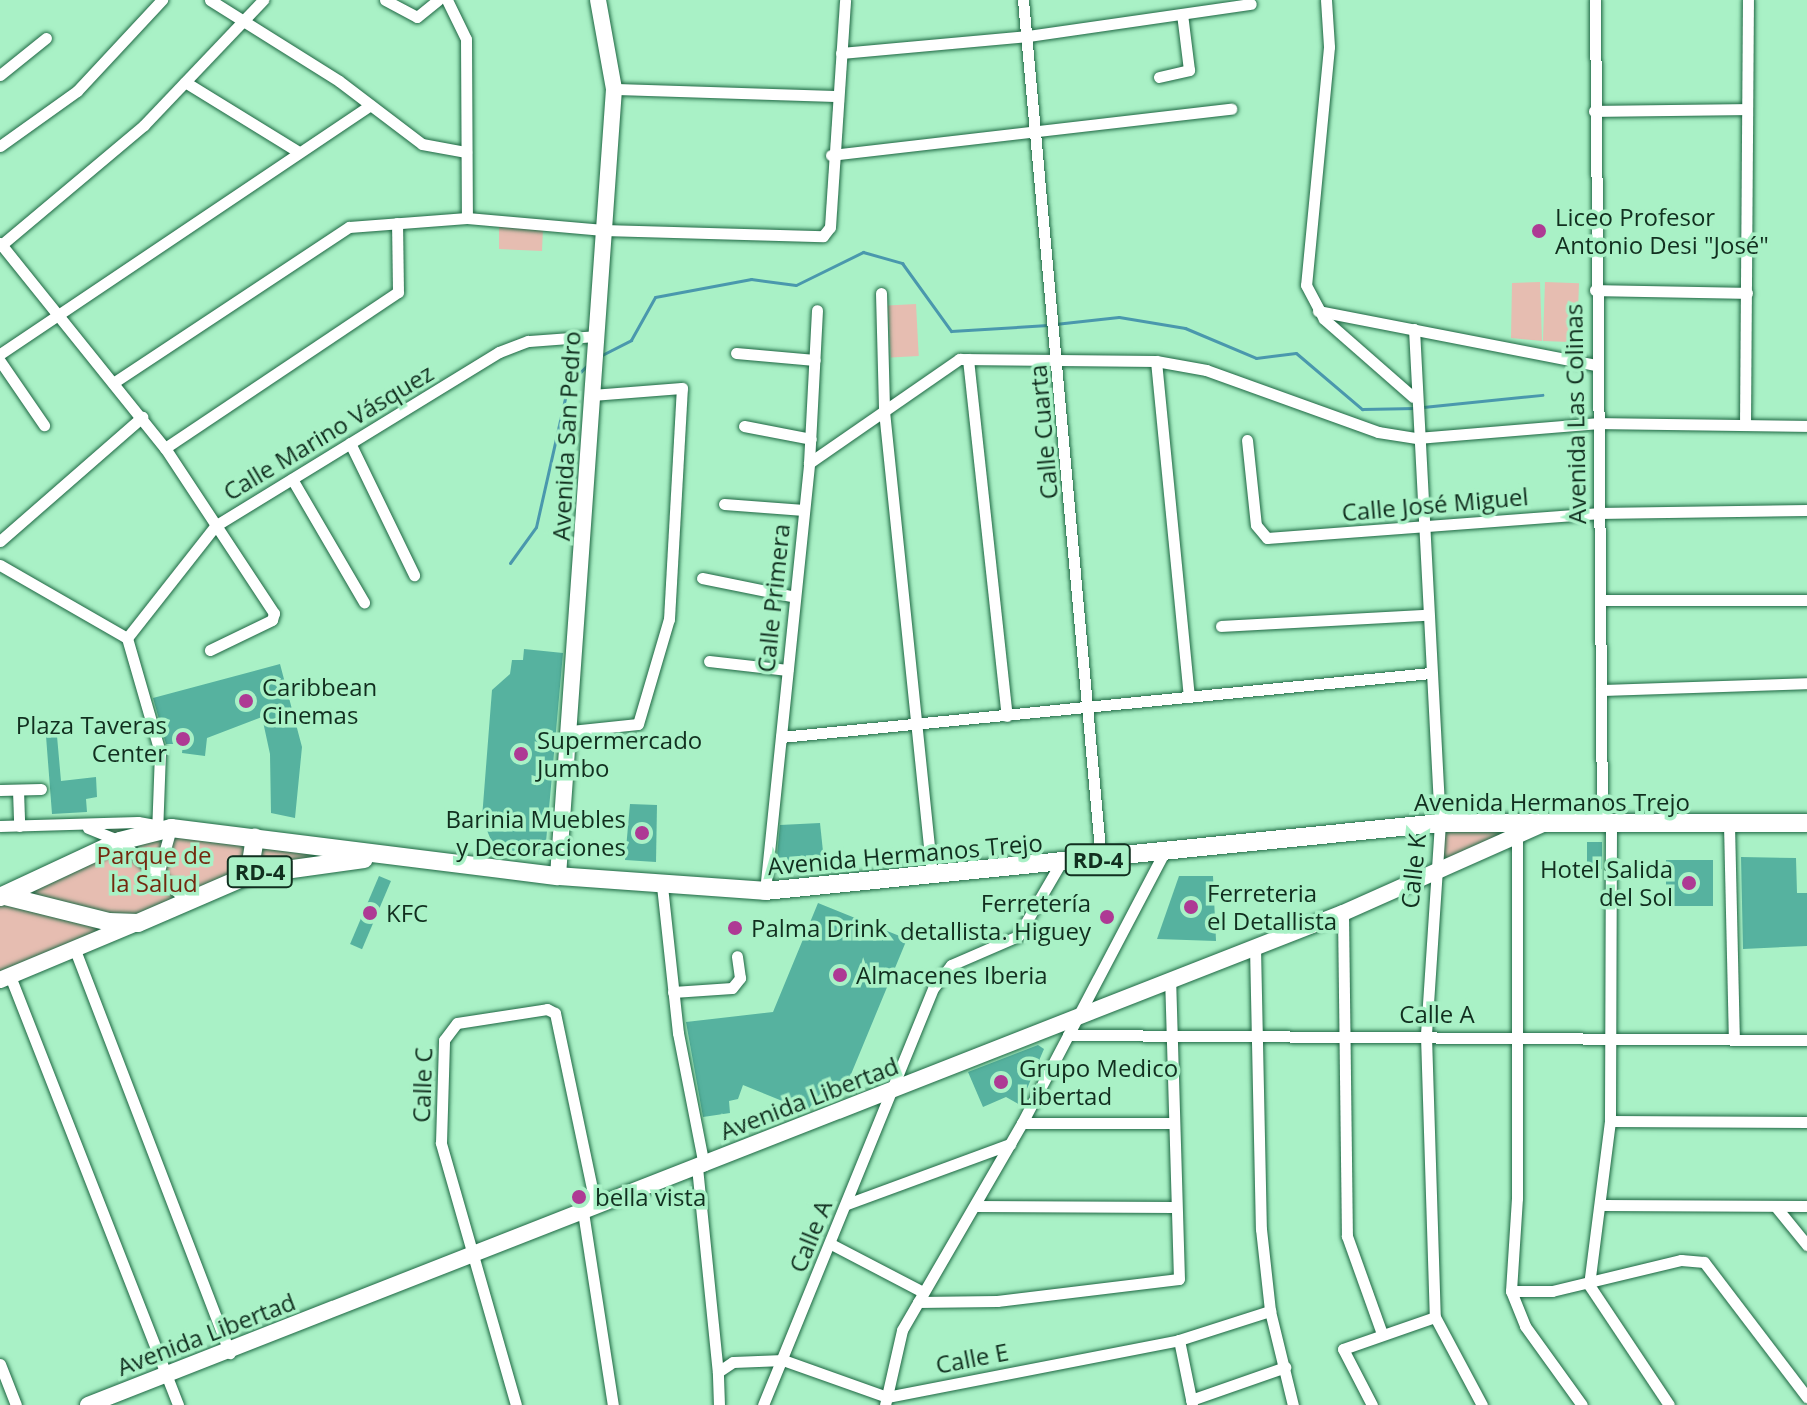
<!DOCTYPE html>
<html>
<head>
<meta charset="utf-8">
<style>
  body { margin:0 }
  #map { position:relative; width:1807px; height:1405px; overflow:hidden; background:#a9f1c6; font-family:"Open Sans",sans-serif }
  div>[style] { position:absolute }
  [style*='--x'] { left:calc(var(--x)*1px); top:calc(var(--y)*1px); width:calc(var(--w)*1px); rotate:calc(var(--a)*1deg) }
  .green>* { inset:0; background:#e6bdb1; transform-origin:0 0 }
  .stream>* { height:3px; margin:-1.5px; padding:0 1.5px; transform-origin:1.5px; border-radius:1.5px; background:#4a98ad }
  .building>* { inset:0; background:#56b29f; transform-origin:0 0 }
  .roads { filter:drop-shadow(0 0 2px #1e6743) drop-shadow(0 0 2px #1e6743) }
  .street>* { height:11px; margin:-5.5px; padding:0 5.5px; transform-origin:5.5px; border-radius:5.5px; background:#fff }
  .secondary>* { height:16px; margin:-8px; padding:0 8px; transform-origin:8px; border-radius:8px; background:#fff }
  .primary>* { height:18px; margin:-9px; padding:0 9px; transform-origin:9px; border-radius:9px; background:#fff }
  .dots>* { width:22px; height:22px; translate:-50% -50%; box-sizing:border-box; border:4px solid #a9f1c6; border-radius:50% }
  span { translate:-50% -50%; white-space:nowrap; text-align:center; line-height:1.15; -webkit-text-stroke:7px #a9f1c6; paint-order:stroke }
  .shield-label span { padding:2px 6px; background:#a9f1c6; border:2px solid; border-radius:6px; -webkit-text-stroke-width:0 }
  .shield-label { font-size:22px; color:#112f1f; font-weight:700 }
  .poi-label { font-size:24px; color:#112f1f }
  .left { translate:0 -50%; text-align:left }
  .right { translate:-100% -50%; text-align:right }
  .street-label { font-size:24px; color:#112f1f }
  .park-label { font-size:24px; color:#73280e }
</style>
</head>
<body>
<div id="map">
  <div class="green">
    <div style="clip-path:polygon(499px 223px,543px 228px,542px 251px,499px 249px)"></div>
    <div style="clip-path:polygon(1540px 282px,1542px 341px,1511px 338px,1512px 283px)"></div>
    <div style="left:1545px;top:282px;width:34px;height:59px;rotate:2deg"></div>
    <div style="left:916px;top:304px;width:52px;height:28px;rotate:87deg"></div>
    <div style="clip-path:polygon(138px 822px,391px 855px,292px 866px,0 979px,0 897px,120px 841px,85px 827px)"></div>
    <div style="clip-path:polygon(1440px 823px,1543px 824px,1432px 876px)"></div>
  </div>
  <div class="stream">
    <div style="--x:1055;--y:324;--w:64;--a:-6.2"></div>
    <div style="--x:1119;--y:317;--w:67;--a:9.5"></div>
    <div style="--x:1185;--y:328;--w:77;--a:22.9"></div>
    <div style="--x:1256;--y:358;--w:40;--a:-7.1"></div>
    <div style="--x:1296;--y:353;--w:87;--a:40.3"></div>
    <div style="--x:1362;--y:409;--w:54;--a:-1.1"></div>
    <div style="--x:600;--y:356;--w:35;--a:-27"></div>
    <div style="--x:631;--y:340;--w:49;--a:-60.8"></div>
    <div style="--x:655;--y:297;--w:98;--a:-10.6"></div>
    <div style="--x:751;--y:279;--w:45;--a:7.6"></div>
    <div style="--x:796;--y:285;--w:75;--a:-26.2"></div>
    <div style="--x:863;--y:252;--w:41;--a:15.8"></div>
    <div style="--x:902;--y:263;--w:84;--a:54.2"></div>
    <div style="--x:951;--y:331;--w:97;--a:-3.5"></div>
    <div style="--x:1423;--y:407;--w:120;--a:-5.8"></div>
    <div style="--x:510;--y:563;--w:44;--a:-54.2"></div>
    <div style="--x:536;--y:527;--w:146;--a:-77.3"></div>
    <div style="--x:568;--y:385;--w:32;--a:-46"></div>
  </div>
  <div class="building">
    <div style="clip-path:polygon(524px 649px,563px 653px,546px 842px,544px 854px,497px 855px,482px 818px,492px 690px,510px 674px,512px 660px,523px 660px)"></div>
    <div style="clip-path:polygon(280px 664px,302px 747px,295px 818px,271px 813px,270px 754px,262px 717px,207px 738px,205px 756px,182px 753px,183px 744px,166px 744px,153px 698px)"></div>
    <div style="clip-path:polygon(46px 736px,57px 736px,61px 781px,96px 777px,97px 797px,86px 799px,87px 812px,52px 814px)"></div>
    <div style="clip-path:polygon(630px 804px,657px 805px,656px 862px,625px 860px)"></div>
    <div style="clip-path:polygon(820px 823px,824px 861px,776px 866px,780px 825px)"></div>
    <div style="left:1587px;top:842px;width:15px;height:27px"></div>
    <div style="clip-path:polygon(1741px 857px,1796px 858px,1797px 893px,1807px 893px,1807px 946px,1743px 949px)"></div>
    <div style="left:1666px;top:860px;width:47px;height:46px"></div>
    <div style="left:379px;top:876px;width:13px;height:74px;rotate:23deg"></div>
    <div style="clip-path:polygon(1179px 876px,1213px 876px,1216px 941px,1157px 939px)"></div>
    <div style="clip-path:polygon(818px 903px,907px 939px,842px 1096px,824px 1089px,807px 1111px,743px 1085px,738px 1099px,729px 1101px,730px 1113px,703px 1117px,686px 1022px,773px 1012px)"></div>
    <div style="clip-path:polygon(1038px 1045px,1044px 1049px,1020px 1105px,1006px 1097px,983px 1107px,968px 1072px)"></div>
  </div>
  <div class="roads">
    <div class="street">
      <div style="--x:210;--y:0;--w:152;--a:32.1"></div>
      <div style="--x:339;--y:81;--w:104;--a:37.2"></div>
      <div style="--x:422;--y:144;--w:45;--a:10.3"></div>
      <div style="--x:385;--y:0;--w:36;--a:28"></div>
      <div style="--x:417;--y:17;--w:27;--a:-39"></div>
      <div style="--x:447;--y:0;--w:43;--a:64"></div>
      <div style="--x:466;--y:39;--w:179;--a:89.7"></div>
      <div style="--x:1023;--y:0;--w:864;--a:84.82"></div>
      <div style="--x:1326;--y:0;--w:47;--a:86.3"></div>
      <div style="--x:1329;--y:47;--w:239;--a:95.5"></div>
      <div style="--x:1306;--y:285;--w:38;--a:62"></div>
      <div style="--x:1324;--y:319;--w:118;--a:41.2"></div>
      <div style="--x:1595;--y:0;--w:826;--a:89.51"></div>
      <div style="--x:841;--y:53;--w:188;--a:-5.2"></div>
      <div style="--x:1028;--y:36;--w:225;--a:-8.2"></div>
      <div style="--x:0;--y:75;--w:59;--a:-38.8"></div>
      <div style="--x:1159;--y:77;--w:31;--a:-13"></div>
      <div style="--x:1189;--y:70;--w:56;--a:-97.1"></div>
      <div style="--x:185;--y:82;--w:134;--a:31.6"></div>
      <div style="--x:614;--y:89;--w:223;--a:1.8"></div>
      <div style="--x:1594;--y:111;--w:153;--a:-0.7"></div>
      <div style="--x:0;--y:146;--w:95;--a:-35.5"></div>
      <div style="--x:77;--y:91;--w:125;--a:-47"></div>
      <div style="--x:831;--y:155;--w:403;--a:-6.6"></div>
      <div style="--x:0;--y:243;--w:263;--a:51.2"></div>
      <div style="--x:165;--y:448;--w:198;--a:56.6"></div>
      <div style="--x:274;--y:613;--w:7;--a:106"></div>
      <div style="--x:272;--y:620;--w:69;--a:154.2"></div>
      <div style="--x:0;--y:246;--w:188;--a:-40"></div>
      <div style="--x:144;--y:125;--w:173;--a:-46.4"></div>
      <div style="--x:1595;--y:290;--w:152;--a:1.1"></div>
      <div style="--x:881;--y:293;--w:118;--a:88.5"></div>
      <div style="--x:884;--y:411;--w:468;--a:84.1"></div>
      <div style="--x:1318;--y:311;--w:284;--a:11"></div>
      <div style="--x:1414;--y:329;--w:495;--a:87"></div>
      <div style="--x:1440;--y:823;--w:213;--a:93.8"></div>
      <div style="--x:1426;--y:1036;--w:281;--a:88.2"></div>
      <div style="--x:1435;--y:1317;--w:100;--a:61.9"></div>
      <div style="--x:736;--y:353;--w:79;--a:5.1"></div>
      <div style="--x:0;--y:354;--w:446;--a:-33.9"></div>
      <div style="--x:968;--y:359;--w:359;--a:83.8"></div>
      <div style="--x:0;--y:361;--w:78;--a:55.5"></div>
      <div style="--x:1156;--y:361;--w:337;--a:84.4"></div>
      <div style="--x:113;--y:383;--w:283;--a:-33.5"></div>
      <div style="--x:349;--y:227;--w:118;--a:-4.4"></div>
      <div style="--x:467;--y:218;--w:137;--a:5"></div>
      <div style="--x:603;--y:230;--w:220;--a:1.6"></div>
      <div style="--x:823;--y:236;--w:11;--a:-52"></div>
      <div style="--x:830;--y:227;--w:227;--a:-86.2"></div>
      <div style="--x:1745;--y:425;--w:425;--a:-89.6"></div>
      <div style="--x:744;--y:426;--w:68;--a:11"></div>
      <div style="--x:1247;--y:440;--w:85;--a:84"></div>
      <div style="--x:1256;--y:525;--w:17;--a:50"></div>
      <div style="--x:1267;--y:538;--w:331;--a:-4.3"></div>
      <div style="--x:1597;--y:513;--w:210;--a:-0.8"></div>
      <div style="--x:350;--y:443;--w:147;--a:64.1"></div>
      <div style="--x:165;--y:448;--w:280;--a:-33.8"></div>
      <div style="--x:398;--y:292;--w:69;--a:-90.8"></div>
      <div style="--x:809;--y:463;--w:183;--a:-34.7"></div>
      <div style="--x:959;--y:359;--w:197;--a:0.6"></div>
      <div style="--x:1156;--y:361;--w:51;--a:10.2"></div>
      <div style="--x:1206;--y:370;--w:183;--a:19.8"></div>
      <div style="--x:1378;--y:432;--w:39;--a:9"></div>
      <div style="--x:1417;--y:438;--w:183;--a:-4.7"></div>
      <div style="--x:1599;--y:423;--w:208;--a:0.8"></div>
      <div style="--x:292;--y:479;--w:143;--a:59.7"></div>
      <div style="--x:724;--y:504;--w:80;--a:4.3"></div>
      <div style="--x:0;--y:541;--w:189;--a:-41.1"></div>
      <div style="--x:0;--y:565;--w:146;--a:29.9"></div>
      <div style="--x:127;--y:638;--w:119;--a:73.9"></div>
      <div style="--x:160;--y:752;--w:80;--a:92.1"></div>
      <div style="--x:702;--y:578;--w:95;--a:11.5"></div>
      <div style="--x:1600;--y:600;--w:207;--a:0"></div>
      <div style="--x:1221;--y:626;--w:205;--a:-3.1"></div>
      <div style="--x:127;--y:638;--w:142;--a:-51.8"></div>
      <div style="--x:215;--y:526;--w:333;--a:-31.5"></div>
      <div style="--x:499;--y:352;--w:31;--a:-21"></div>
      <div style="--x:528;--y:341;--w:68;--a:-4.2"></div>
      <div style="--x:709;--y:661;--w:79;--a:6.6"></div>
      <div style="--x:1601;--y:690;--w:206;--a:-1.9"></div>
      <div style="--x:571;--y:731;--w:67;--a:-6"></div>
      <div style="--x:638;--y:724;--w:109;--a:-73.6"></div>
      <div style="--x:669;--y:619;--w:231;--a:-86.8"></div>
      <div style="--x:682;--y:388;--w:88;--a:175.5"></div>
      <div style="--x:781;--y:737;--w:652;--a:-5.63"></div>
      <div style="--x:0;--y:790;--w:41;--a:-1.4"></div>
      <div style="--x:18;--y:790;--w:36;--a:88"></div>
      <div style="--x:1729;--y:824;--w:215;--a:88.7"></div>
      <div style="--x:0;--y:826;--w:138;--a:-1.7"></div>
      <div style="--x:138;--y:822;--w:34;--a:10"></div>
      <div style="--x:171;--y:828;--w:49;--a:105.5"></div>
      <div style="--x:158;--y:875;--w:28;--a:41"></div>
      <div style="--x:179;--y:893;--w:19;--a:12"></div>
      <div style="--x:1611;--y:826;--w:295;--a:90.2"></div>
      <div style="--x:1610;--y:1121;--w:165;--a:97.3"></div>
      <div style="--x:1589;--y:1285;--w:144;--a:56.3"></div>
      <div style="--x:88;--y:828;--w:35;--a:22"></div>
      <div style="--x:120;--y:841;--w:51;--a:41.8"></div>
      <div style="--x:1517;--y:839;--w:359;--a:90"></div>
      <div style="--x:1517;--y:1198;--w:93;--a:93.7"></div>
      <div style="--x:1511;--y:1291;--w:38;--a:68"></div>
      <div style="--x:1525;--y:1326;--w:97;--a:54.2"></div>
      <div style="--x:662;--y:886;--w:148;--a:83.8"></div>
      <div style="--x:678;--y:1033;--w:135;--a:78.9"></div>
      <div style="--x:765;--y:891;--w:430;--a:-84.1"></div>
      <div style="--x:809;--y:463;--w:153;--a:-87"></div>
      <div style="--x:1343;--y:913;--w:323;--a:89.3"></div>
      <div style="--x:1347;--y:1236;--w:104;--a:70.3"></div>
      <div style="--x:1255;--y:947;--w:282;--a:88.8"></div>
      <div style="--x:1261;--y:1229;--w:82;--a:83.7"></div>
      <div style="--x:1270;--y:1311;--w:97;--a:76.3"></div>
      <div style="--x:75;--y:950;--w:432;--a:69"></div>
      <div style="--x:10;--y:976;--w:461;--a:68.6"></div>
      <div style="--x:673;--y:992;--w:59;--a:-3.9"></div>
      <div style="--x:732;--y:988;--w:13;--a:-51"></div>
      <div style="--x:740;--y:978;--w:22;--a:-98"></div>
      <div style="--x:1068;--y:1035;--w:739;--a:0.39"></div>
      <div style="--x:1610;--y:1121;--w:197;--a:0.3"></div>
      <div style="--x:1022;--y:1123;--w:151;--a:0"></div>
      <div style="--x:697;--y:1167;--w:206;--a:84.2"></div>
      <div style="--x:847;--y:1204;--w:174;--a:-20.2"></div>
      <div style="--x:1603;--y:1205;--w:204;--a:0.3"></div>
      <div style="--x:975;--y:1206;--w:199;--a:0.3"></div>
      <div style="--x:1776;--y:1207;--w:49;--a:50.8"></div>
      <div style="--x:583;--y:1212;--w:195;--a:81.2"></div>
      <div style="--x:831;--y:1244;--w:104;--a:27.6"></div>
      <div style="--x:1511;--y:1291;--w:41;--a:0"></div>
      <div style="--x:1552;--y:1291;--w:133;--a:-13.5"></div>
      <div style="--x:1681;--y:1260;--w:23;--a:5"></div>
      <div style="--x:1704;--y:1262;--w:170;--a:52.7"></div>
      <div style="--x:918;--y:1302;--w:79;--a:-0.7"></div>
      <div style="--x:997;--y:1301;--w:183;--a:-6.9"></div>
      <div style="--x:1179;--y:1279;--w:300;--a:-91.7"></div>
      <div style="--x:1179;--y:1340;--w:65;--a:78.5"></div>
      <div style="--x:0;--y:1364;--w:44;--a:68.7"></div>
      <div style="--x:1191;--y:1400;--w:100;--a:-19.3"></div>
      <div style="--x:516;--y:1405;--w:273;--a:-106"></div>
      <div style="--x:441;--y:1143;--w:103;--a:-88.3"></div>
      <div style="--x:444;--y:1040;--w:21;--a:-53"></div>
      <div style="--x:457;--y:1023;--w:91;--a:-8.8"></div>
      <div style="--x:547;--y:1009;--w:9;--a:27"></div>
      <div style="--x:555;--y:1013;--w:198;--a:78.1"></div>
      <div style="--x:719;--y:1405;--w:33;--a:-92"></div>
      <div style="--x:718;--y:1372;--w:18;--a:-34"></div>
      <div style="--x:733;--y:1362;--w:50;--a:-2.3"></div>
      <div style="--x:783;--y:1360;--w:110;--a:19.6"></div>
      <div style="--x:887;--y:1397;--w:298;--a:-11"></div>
      <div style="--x:1179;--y:1340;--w:96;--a:-17.7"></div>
      <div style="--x:763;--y:1405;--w:452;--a:-67.8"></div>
      <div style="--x:934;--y:987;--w:28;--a:-52"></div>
      <div style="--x:951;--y:965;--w:73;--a:-23.4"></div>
      <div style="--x:1018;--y:936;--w:83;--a:-59.7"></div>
      <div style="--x:885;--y:1405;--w:77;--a:-77.2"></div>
      <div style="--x:902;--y:1330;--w:239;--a:-59.9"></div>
      <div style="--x:1022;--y:1123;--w:304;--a:-62.3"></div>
      <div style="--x:1372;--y:1405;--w:63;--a:-117.4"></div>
      <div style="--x:1343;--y:1349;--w:97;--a:-19.2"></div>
    </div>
    <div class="secondary">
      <div style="--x:558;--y:876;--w:789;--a:-85.93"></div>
      <div style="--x:614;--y:89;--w:90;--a:-100.2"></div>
      <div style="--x:0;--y:980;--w:147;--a:-22.7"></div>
      <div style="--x:88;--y:1405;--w:1348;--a:-21.41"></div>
      <div style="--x:1343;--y:913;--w:219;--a:-24"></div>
    </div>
    <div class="primary">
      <div style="--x:249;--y:875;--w:38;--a:-81"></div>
      <div style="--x:5;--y:896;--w:107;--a:14"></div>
      <div style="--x:109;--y:922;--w:29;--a:2"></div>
      <div style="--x:138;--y:923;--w:121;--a:-23.4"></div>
      <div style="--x:249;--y:875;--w:116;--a:-7.9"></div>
      <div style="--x:0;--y:897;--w:132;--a:-25"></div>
      <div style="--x:120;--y:841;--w:53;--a:-14.3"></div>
      <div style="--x:171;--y:828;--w:390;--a:7.1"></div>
      <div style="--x:558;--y:876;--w:208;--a:4.1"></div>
      <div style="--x:765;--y:891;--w:678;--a:-5.75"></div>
      <div style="--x:1440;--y:823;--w:367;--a:0"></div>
    </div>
  </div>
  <div class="dots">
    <div style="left:1539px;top:231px;background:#ae3a94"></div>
    <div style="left:246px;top:701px;background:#ae3a94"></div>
    <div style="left:183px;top:739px;background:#ae3a94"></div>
    <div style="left:521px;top:754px;background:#ae3a94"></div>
    <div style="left:642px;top:833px;background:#ae3a94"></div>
    <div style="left:1689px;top:883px;background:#ae3a94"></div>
    <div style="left:1191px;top:907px;background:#ae3a94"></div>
    <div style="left:370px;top:913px;background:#ae3a94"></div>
    <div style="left:1107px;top:917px;background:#ae3a94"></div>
    <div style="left:735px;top:928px;background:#ae3a94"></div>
    <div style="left:840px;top:975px;background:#ae3a94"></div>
    <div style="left:1001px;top:1082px;background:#ae3a94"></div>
    <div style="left:579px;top:1197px;background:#ae3a94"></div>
  </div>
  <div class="shield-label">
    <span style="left:1098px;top:860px">RD-4</span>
    <span style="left:260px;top:872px">RD-4</span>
  </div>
  <div class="poi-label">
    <span class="left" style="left:1555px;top:231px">Liceo Profesor<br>Antonio Desi "José"</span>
    <span class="left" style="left:262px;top:701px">Caribbean<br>Cinemas</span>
    <span class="right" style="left:167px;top:739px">Plaza Taveras<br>Center</span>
    <span class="left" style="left:537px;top:754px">Supermercado<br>Jumbo</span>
    <span class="right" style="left:626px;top:833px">Barinia Muebles<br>y Decoraciones</span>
    <span class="right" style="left:1673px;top:883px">Hotel Salida<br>del Sol</span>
    <span class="left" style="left:1207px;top:907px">Ferreteria<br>el Detallista</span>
    <span class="right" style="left:1091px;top:917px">Ferretería<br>detallista. Higuey</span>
    <span class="left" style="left:386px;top:913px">KFC</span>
    <span class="left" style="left:751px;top:928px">Palma Drink</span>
    <span class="left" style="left:856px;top:975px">Almacenes Iberia</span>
    <span class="left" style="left:1019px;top:1082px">Grupo Medico<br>Libertad</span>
    <span class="left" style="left:595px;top:1197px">bella vista</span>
  </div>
  <div class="street-label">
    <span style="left:1575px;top:414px;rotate:-91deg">Avenida Las Colinas</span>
    <span style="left:328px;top:432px;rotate:-31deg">Calle Marino Vásquez</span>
    <span style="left:1043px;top:432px;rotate:-95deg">Calle Cuarta</span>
    <span style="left:566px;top:436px;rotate:-87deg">Avenida San Pedro</span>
    <span style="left:1435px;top:504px;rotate:-5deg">Calle José Miguel</span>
    <span style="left:773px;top:598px;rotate:-84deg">Calle Primera</span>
    <span style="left:1552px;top:802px">Avenida Hermanos Trejo</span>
    <span style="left:905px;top:854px;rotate:-5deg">Avenida Hermanos Trejo</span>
    <span style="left:1413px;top:871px;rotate:-84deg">Calle K</span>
    <span style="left:1437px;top:1014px">Calle A</span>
    <span style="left:422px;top:1085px;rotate:-88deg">Calle C</span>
    <span style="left:809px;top:1098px;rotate:-21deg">Avenida Libertad</span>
    <span style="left:810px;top:1236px;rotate:-68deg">Calle A</span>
    <span style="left:206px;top:1334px;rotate:-21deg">Avenida Libertad</span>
    <span style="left:972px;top:1358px;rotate:-11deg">Calle E</span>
  </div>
  <div class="park-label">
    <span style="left:154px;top:869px">Parque de<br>la Salud</span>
  </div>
</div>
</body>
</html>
